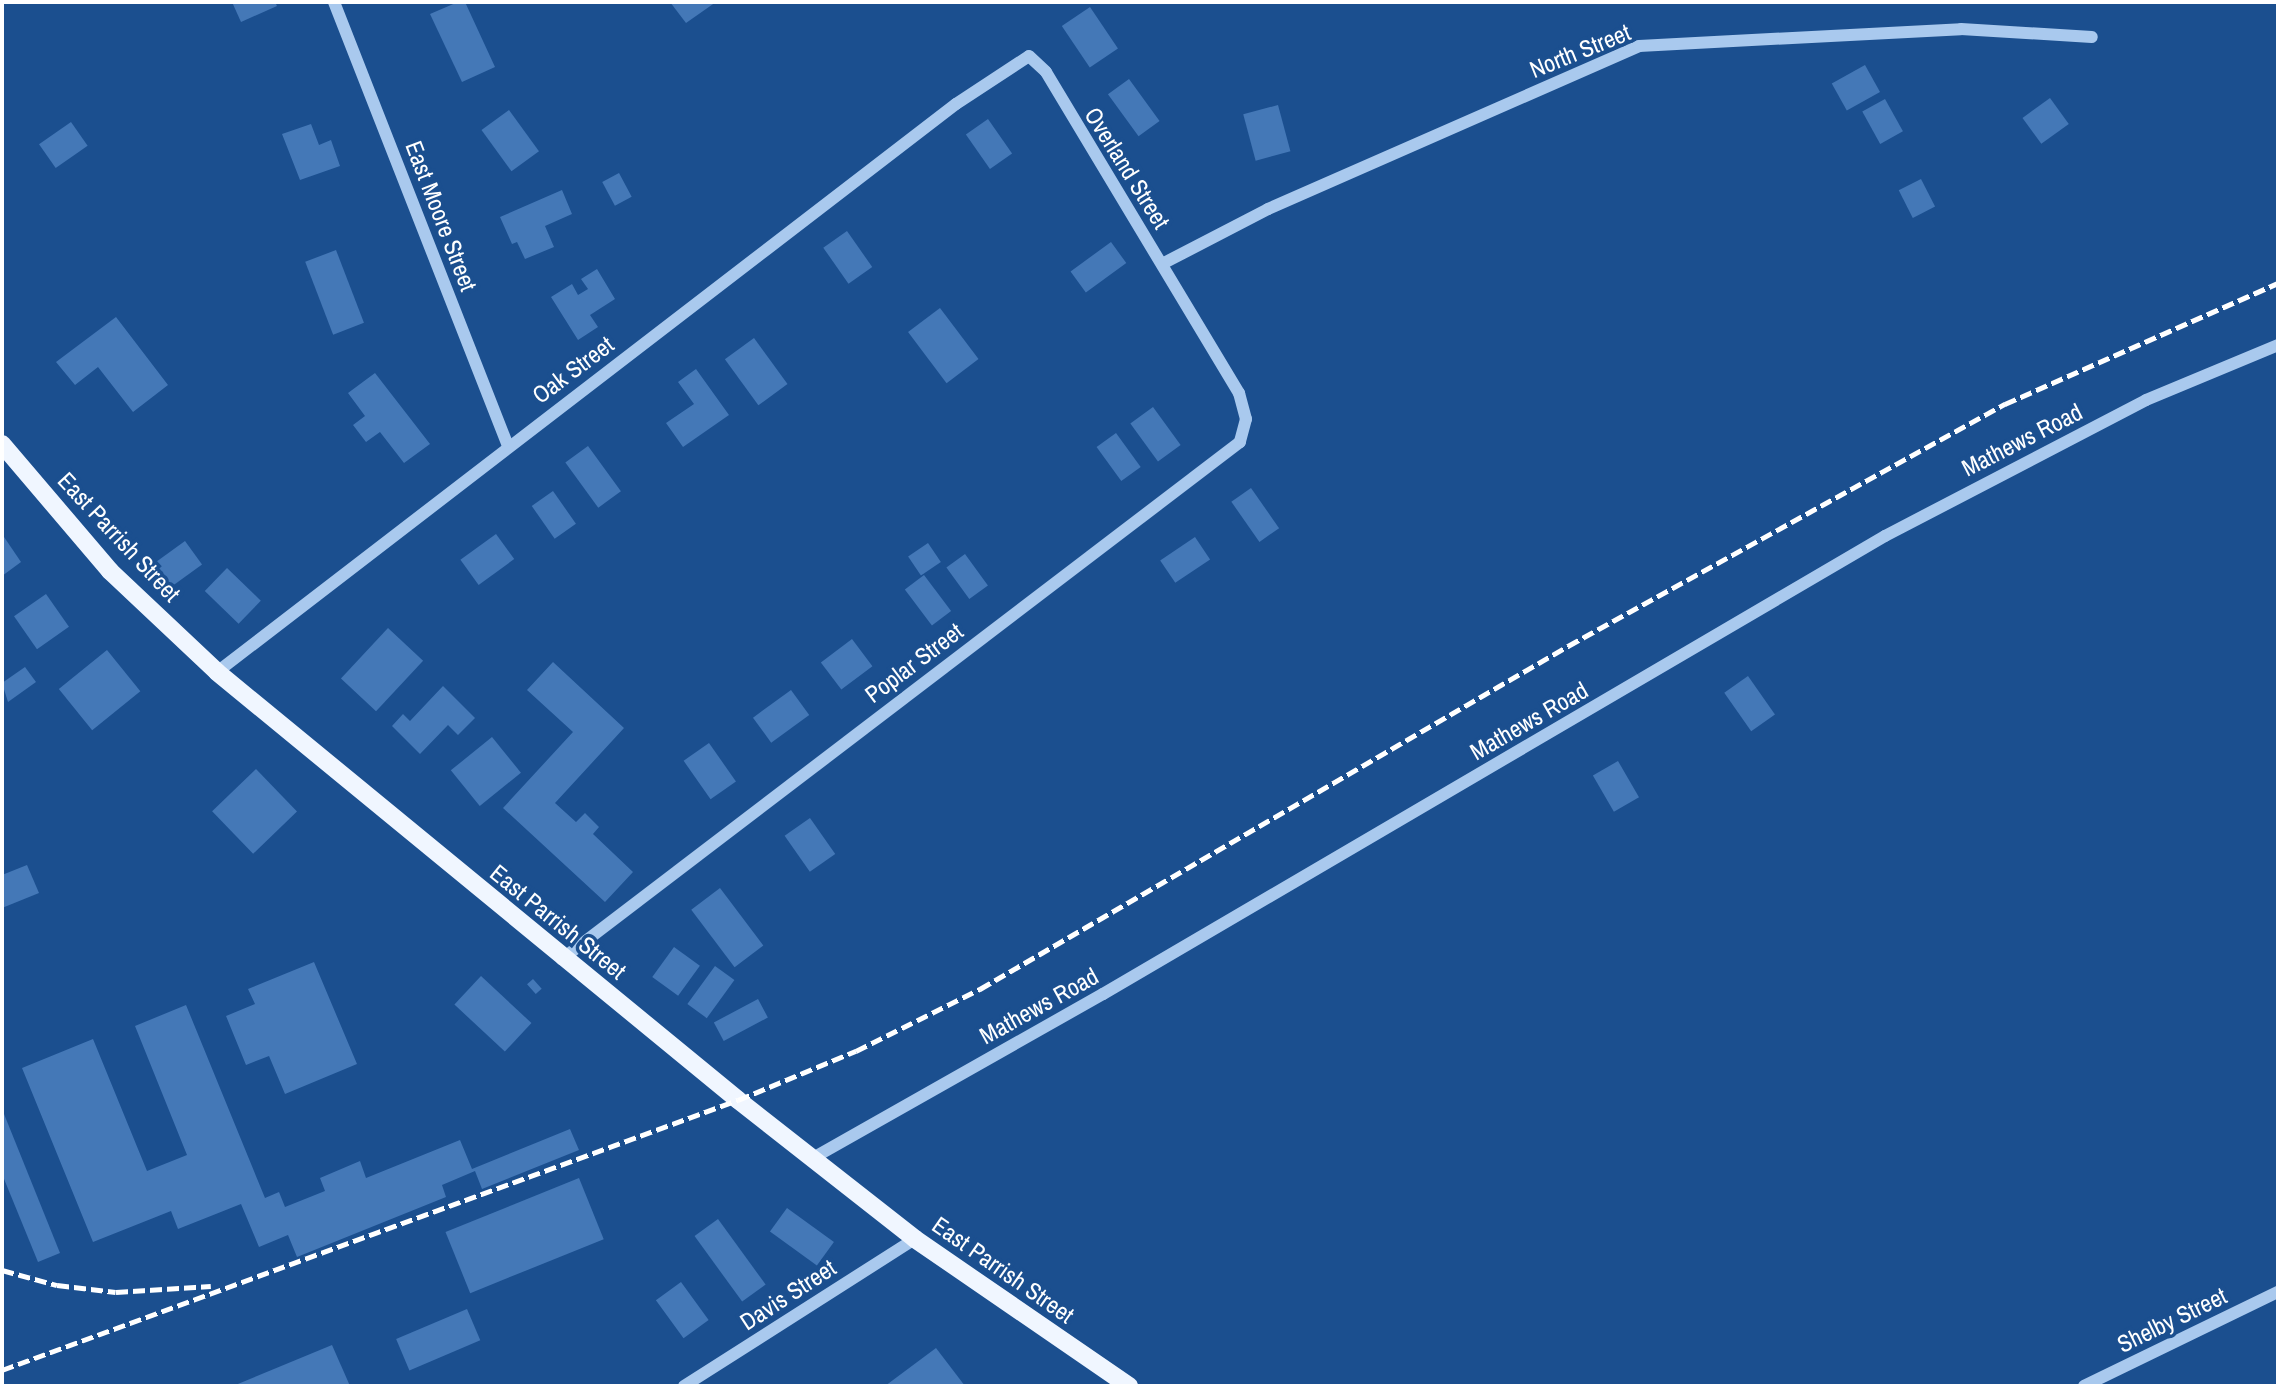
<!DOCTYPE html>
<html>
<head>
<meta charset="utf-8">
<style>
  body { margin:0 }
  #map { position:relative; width:2280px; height:1388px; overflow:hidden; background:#1b4f8f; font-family:"Archivo Narrow",sans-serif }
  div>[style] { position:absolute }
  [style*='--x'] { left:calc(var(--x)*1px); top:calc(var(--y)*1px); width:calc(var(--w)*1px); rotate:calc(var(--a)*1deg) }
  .building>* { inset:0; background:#4478b7; transform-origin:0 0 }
  .minor>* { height:12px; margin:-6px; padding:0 6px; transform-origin:6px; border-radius:6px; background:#a9c9ee }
  .major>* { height:18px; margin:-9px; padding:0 9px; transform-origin:9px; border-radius:9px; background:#f0f6ff }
  .rail>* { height:5px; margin-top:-2.5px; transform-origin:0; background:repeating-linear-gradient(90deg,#fff 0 12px,transparent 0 17px) }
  span { translate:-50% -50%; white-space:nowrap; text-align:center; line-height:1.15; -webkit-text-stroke:7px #1b4f8f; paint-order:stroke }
  .street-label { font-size:24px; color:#fff }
  .frame { position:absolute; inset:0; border:4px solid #fff; pointer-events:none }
</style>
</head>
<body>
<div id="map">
  <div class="building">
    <div style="clip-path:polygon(232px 2px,275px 2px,277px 6px,241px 22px)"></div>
    <div style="clip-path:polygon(458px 2px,465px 2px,495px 67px,462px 82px,430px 14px)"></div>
    <div style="clip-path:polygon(670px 2px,716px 2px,686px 23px)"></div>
    <div style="left:1090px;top:7px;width:50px;height:34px;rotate:56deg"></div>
    <div style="left:1865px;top:65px;width:31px;height:38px;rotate:61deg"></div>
    <div style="left:1129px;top:79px;width:52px;height:26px;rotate:54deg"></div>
    <div style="left:2050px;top:98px;width:32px;height:34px;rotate:54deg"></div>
    <div style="left:1885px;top:99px;width:37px;height:26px;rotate:61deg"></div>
    <div style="left:1278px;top:105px;width:48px;height:36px;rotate:75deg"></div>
    <div style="left:509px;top:110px;width:51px;height:34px;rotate:54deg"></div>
    <div style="left:988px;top:119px;width:42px;height:27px;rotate:55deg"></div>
    <div style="left:71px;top:122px;width:29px;height:39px;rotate:55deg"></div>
    <div style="clip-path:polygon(311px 124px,319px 145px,331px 140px,340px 166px,300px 180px,282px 134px)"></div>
    <div style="left:619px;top:173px;width:27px;height:19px;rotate:62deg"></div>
    <div style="left:1921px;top:179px;width:31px;height:25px;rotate:63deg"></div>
    <div style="clip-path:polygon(562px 190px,572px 214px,545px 226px,554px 247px,525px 259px,517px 242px,512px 244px,500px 217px)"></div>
    <div style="left:847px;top:231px;width:44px;height:29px;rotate:55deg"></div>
    <div style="left:1111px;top:242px;width:26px;height:50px;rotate:54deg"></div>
    <div style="left:336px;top:250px;width:78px;height:33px;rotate:69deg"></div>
    <div style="clip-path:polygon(597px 269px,615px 299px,590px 315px,598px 327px,578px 340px,551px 297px,572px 284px,578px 295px,588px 289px,581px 279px)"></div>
    <div style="left:940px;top:308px;width:64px;height:40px;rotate:53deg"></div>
    <div style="clip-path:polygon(116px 317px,168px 385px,133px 412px,98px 367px,75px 385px,56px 362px)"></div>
    <div style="left:754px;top:338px;width:57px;height:36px;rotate:54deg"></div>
    <div style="clip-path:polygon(696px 369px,729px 415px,683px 447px,666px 423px,694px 404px,678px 382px)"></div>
    <div style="clip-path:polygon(375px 373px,430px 444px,404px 463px,380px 432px,366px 442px,353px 425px,365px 416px,348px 393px)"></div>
    <div style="left:1153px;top:407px;width:47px;height:28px;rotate:54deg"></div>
    <div style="left:1116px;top:433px;width:42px;height:24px;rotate:54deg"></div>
    <div style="left:588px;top:446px;width:56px;height:28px;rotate:54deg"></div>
    <div style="left:1251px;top:488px;width:49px;height:24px;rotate:55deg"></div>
    <div style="left:553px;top:491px;width:40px;height:26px;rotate:55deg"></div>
    <div style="clip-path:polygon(2px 534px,21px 562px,2px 576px)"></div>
    <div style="left:496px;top:534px;width:31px;height:44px;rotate:54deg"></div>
    <div style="left:1195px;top:537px;width:27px;height:42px;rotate:56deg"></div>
    <div style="left:185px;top:541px;width:29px;height:38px;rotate:54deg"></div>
    <div style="left:928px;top:543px;width:23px;height:24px;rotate:56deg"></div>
    <div style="left:965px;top:554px;width:39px;height:23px;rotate:54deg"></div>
    <div style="left:227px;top:568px;width:47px;height:32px;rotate:44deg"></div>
    <div style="left:924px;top:575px;width:45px;height:24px;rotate:53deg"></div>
    <div style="left:46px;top:594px;width:40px;height:39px;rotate:55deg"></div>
    <div style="left:388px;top:628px;width:48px;height:69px;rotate:43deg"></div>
    <div style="left:852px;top:639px;width:34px;height:39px;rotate:53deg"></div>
    <div style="left:107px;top:650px;width:53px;height:62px;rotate:51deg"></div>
    <div style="clip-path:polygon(553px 662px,624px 728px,555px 803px,576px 822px,585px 813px,599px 827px,593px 834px,633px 872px,605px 902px,503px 808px,573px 732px,527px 690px)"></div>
    <div style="clip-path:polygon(25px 667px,36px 682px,8px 702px,2px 683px)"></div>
    <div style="left:1748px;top:676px;width:47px;height:29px;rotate:55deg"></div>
    <div style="clip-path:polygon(443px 686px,475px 718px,458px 735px,448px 725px,420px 754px,392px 726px,403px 714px,410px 721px)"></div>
    <div style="left:791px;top:690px;width:31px;height:47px;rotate:54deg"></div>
    <div style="left:492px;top:737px;width:46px;height:53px;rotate:51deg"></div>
    <div style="left:709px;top:743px;width:47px;height:31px;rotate:55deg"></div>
    <div style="left:1618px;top:761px;width:42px;height:29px;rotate:60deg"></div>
    <div style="left:256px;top:769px;width:59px;height:61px;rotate:46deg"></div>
    <div style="left:810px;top:818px;width:44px;height:31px;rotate:55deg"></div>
    <div style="clip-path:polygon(27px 865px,39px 893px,2px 908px,2px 875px)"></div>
    <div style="left:720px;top:888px;width:72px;height:36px;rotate:53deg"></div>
    <div style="left:674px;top:947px;width:32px;height:37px;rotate:36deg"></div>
    <div style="clip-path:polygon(314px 962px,357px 1064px,285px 1094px,269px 1056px,246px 1065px,226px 1016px,255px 1004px,248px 989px)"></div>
    <div style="left:715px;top:966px;width:24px;height:47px;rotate:36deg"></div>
    <div style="left:481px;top:976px;width:69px;height:39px;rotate:43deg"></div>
    <div style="left:533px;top:979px;width:13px;height:8px;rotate:48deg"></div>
    <div style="left:758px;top:999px;width:21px;height:50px;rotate:62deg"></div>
    <div style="clip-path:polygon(186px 1005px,265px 1198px,279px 1192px,285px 1207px,325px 1191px,320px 1178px,360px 1161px,366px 1178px,460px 1140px,472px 1169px,570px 1129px,579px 1150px,482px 1189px,475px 1171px,442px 1185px,446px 1197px,297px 1257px,288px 1235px,259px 1247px,241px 1204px,178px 1229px,171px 1211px,93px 1242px,22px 1068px,93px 1039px,147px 1171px,187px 1155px,135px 1026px)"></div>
    <div style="clip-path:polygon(2px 1109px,60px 1253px,38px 1262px,2px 1174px)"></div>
    <div style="left:579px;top:1178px;width:66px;height:144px;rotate:68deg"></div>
    <div style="left:787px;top:1208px;width:58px;height:29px;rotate:36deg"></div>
    <div style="left:718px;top:1219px;width:81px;height:29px;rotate:54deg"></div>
    <div style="left:681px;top:1282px;width:47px;height:31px;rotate:54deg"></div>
    <div style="left:467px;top:1309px;width:34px;height:77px;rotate:67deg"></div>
    <div style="clip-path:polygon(332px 1345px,350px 1386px,233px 1386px)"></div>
    <div style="clip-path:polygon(936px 1348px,965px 1386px,885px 1386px)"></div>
  </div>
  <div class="minor">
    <div style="--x:334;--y:2;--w:477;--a:68.6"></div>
    <div style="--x:1162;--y:264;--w:119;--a:-27.4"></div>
    <div style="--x:1268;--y:209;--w:405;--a:-23.7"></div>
    <div style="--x:1639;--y:46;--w:322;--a:-3"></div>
    <div style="--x:1961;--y:29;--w:131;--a:3.5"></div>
    <div style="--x:217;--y:672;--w:932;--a:-37.55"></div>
    <div style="--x:956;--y:104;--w:87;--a:-33.3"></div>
    <div style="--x:1029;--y:56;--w:23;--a:43"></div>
    <div style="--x:1046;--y:72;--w:375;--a:59"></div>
    <div style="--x:1239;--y:393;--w:27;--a:75"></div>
    <div style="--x:1246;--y:419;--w:24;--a:105"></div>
    <div style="--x:1240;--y:442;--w:853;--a:142.67"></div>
    <div style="--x:813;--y:1158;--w:333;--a:-29.5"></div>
    <div style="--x:1103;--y:994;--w:906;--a:-30.36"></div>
    <div style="--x:1885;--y:536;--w:294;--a:-27.5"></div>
    <div style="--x:2146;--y:400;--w:143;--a:-22.6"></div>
    <div style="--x:684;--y:1386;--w:274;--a:-32.5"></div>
    <div style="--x:2084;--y:1386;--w:216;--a:-25.9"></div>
  </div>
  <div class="major">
    <div style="--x:2;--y:444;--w:167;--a:49.6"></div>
    <div style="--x:110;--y:571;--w:147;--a:43.3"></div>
    <div style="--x:217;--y:672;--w:674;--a:39.4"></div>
    <div style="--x:738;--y:1100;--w:225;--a:38.1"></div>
    <div style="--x:915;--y:1239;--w:260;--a:34.5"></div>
  </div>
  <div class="rail">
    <div style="--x:2;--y:1270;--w:57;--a:15.3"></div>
    <div style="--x:57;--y:1285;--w:59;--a:6.8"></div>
    <div style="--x:116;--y:1292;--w:95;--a:-3.6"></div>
    <div style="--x:2;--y:1370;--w:784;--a:-20.15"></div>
    <div style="--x:738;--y:1100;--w:128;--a:-22.6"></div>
    <div style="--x:856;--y:1051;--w:139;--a:-26.6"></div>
    <div style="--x:980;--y:989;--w:681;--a:-30.26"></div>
    <div style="--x:1568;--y:646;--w:500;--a:-29"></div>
    <div style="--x:2005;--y:404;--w:299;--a:-23.9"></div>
  </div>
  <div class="street-label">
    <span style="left:1580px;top:51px;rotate:-22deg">North Street</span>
    <span style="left:1127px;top:168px;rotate:58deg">Overland Street</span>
    <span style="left:441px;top:216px;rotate:69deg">East Moore Street</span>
    <span style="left:573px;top:370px;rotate:-37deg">Oak Street</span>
    <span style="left:2022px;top:440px;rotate:-27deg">Mathews Road</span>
    <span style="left:119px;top:537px;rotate:47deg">East Parrish Street</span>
    <span style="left:914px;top:663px;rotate:-37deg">Poplar Street</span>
    <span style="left:1529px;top:721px;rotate:-30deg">Mathews Road</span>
    <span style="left:558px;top:922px;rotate:39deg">East Parrish Street</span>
    <span style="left:1039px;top:1006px;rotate:-29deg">Mathews Road</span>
    <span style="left:1003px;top:1270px;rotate:35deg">East Parrish Street</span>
    <span style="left:788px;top:1295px;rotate:-33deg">Davis Street</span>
    <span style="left:2172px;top:1320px;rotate:-26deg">Shelby Street</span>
  </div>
  <div class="frame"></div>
</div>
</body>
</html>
